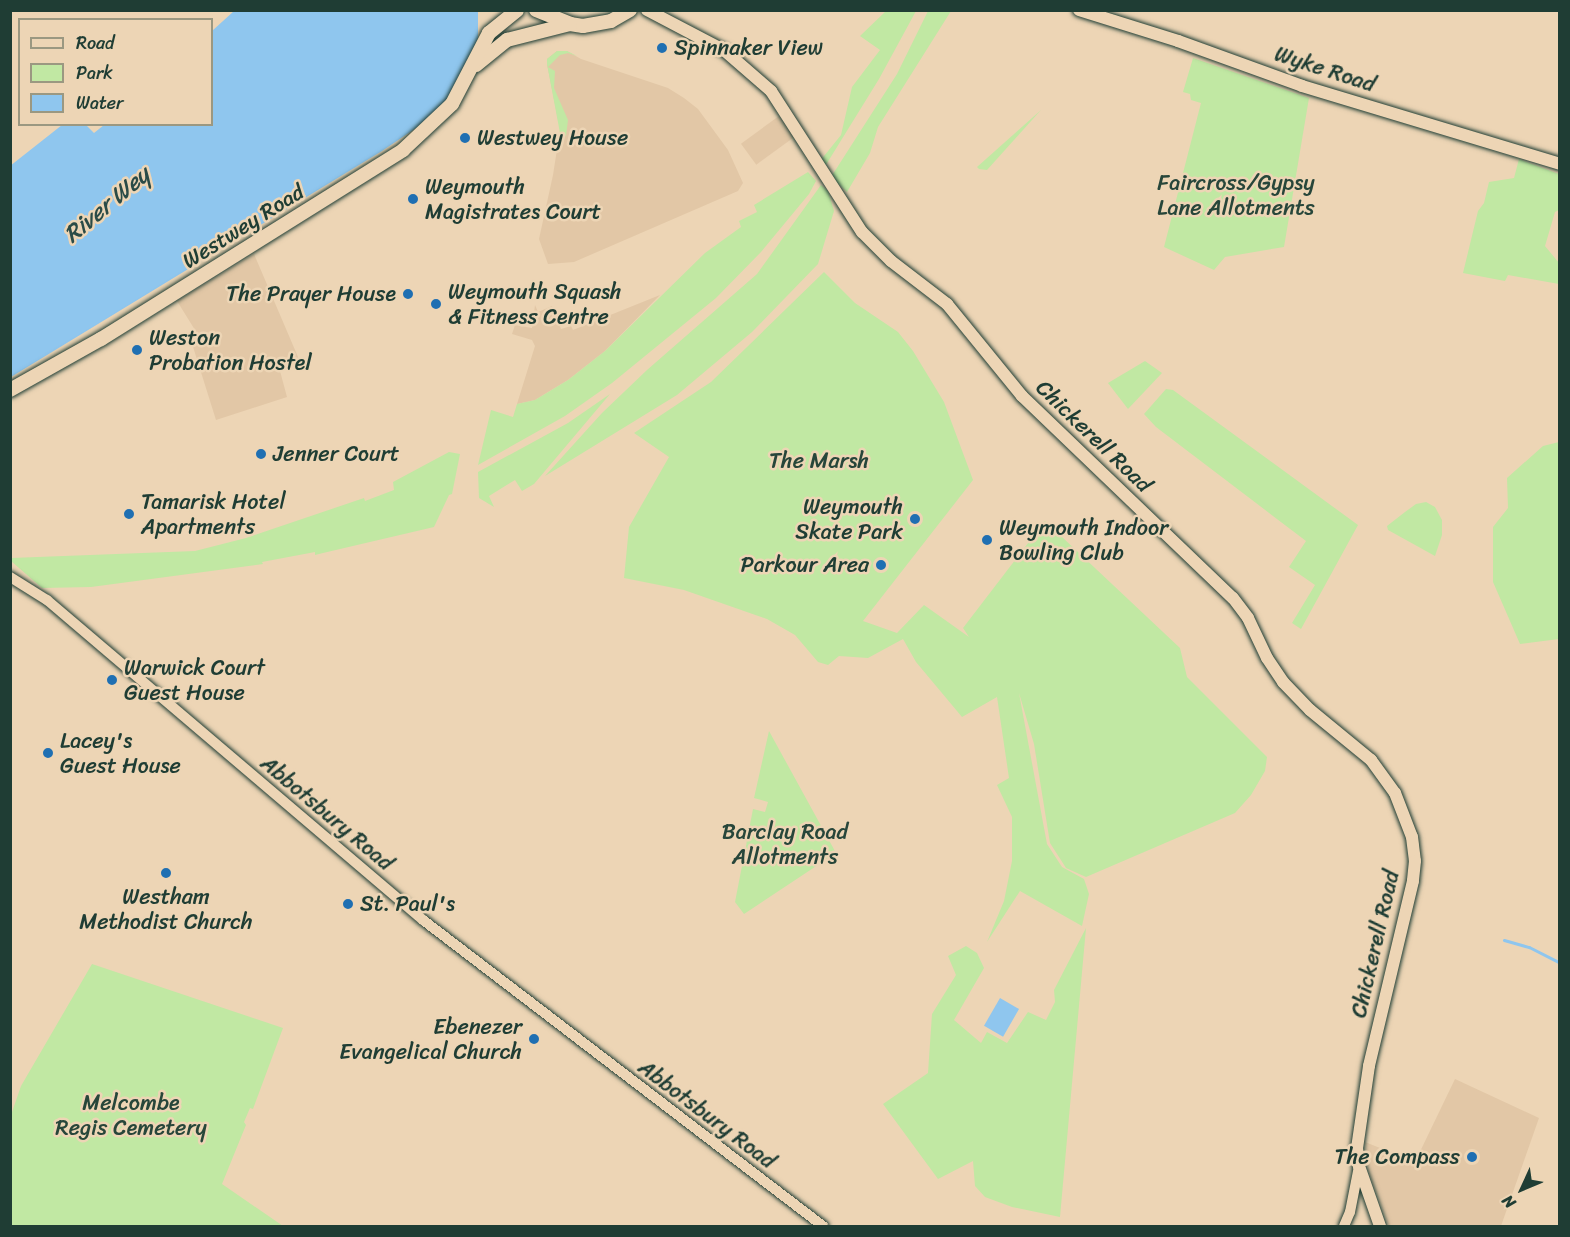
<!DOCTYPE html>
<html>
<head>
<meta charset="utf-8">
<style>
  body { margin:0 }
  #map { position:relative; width:1570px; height:1237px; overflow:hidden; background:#edd5b5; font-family:Sriracha,sans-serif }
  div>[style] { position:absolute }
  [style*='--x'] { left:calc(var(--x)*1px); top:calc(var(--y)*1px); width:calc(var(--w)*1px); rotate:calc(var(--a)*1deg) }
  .built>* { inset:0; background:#e2c7a6; transform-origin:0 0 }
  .green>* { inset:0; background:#c1e8a3 }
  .water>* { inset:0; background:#8fc6ee; transform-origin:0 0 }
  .stream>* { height:3px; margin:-1.5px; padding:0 1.5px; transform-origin:1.5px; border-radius:1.5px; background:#8fc6ee }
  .roads { filter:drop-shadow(0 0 2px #1f3d34) drop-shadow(0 0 2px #1f3d34) }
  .tertiary>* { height:10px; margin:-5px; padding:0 5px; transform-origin:5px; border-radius:5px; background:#edd5b5 }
  .secondary>* { height:12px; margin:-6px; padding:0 6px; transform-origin:6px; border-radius:6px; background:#edd5b5 }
  .trunk>* { height:14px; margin:-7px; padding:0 7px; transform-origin:7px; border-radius:7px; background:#edd5b5 }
  .dots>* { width:16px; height:16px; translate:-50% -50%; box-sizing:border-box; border:3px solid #edd5b5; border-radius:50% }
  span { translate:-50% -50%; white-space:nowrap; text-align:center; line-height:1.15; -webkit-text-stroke:5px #edd5b5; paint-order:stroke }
  .poi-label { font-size:22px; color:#1f3d34 }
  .left { translate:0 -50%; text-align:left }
  .right { translate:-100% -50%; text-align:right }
  .street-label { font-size:22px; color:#1f3d34 }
  .park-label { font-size:22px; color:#27463a }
  .water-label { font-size:24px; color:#2a4b47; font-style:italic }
  .frame { position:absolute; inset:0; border:12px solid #1f3d34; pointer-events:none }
  .legend { position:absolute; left:18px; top:18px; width:195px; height:108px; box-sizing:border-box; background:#edd5b5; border:2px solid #9b9881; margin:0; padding:8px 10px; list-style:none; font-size:18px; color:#1f3d34 }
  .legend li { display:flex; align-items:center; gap:12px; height:30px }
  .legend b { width:30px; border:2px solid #9b9881 }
  .north { position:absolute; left:1492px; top:1159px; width:60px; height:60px; -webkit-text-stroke:4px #edd5b5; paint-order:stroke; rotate:226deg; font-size:16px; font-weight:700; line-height:24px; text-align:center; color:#1f3d34 }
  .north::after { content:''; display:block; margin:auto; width:21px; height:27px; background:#1f3d34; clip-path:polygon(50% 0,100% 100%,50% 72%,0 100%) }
</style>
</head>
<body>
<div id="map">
  <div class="built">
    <div style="clip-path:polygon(557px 51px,567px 51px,581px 59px,668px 88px,684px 98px,698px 109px,728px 150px,743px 183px,738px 191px,574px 262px,548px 264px,539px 239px,553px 175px,560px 130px,547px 64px,547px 59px)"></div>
    <div style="left:779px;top:116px;width:26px;height:47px;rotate:54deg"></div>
    <div style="clip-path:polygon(254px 254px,301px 364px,280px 371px,287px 397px,216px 420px,189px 334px,195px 330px,177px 301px)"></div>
    <div style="clip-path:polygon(660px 295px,605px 351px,568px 380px,535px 400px,517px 404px,535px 346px,532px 340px,512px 334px,515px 325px,532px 328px,535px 305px,538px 312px,552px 306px,561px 329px,571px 326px,573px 330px)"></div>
    <div style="clip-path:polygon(1455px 1079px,1539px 1118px,1501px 1226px,1389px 1226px,1368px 1170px,1365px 1142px,1415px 1162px)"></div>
  </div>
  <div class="green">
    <div style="clip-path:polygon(886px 11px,916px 11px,879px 79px,824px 168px,820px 161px,841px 135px,852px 87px,880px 50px,860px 36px)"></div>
    <div style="clip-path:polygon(928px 11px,951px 11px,878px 127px,870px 153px,847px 192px,831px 177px,897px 74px)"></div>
    <div style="clip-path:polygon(557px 51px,567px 51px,577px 56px,568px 53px,560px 55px,548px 67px,555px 71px,554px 88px,568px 120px,566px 136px,560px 133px,547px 64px,547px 59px)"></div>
    <div style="clip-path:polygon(1193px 58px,1309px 98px,1284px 247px,1225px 257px,1214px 270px,1164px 247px,1201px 103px,1191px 100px,1190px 94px,1183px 92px)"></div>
    <div style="clip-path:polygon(1041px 110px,987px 170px,979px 169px,977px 167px)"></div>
    <div style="clip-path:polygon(1519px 159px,1559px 174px,1559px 210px,1555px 212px,1545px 246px,1559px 263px,1559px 284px,1508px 275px,1505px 281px,1463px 273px,1478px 211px,1484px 203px,1489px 182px,1514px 178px)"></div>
    <div style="clip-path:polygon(808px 172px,816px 181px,809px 194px,761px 252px,716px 298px,612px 383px,565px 416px,478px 465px,491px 410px,513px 417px,517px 404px,535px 400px,568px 380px,605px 351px,705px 253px,741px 227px,739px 221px,757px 212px,754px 205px)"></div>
    <div style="clip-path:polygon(821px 185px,828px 191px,834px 211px,818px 264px,752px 332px,677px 395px,545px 476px,602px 413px,647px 370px,757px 274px)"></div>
    <div style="clip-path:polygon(824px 272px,855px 303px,898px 332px,913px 351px,944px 402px,973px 480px,863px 621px,897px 633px,924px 605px,969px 637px,963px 628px,1045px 521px,1180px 648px,1187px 677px,1267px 757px,1265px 771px,1251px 795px,1235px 813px,1086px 877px,1066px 868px,1050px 843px,1034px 744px,1019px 693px,1047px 844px,1062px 867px,1084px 879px,1089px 894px,1082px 926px,1020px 891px,987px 942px,1004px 901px,1012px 861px,1012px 817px,997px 785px,1009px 778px,997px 697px,962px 717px,916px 662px,903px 639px,868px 658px,839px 656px,828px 665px,818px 662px,795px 635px,767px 619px,684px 590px,624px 578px,629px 527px,669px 457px,634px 433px,711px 382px)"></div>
    <div style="clip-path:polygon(1145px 361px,1162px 373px,1128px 409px,1108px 383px)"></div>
    <div style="clip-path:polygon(1166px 389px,1173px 390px,1358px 525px,1301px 629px,1292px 623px,1315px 585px,1289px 567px,1306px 541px,1156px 427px,1144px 414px)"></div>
    <div style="clip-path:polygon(610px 394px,534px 484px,522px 491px,515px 480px,489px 496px,494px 507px,479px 498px,478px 472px,568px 423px)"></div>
    <div style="clip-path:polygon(1559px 442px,1559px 639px,1520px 644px,1493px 582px,1493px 527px,1508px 508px,1507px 478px,1543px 446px)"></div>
    <div style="clip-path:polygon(449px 452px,460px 454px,452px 494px,449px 495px,434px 527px,323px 553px,315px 555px,315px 552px,262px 562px,263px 564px,91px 587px,42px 588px,11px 561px,11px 558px,195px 551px,246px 538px,364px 498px,365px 501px,394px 490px,393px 482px)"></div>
    <div style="clip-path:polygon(1426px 502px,1435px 507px,1442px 520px,1442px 535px,1435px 556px,1388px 530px,1387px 526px,1405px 512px,1416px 504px)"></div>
    <div style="clip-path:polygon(769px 731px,836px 853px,744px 914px,735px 902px,753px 809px,765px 812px,768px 802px,754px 798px)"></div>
    <div style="clip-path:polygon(1086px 928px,1060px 1217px,1012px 1207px,985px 1197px,975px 1186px,973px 1161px,938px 1179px,883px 1104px,928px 1073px,932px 1014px,956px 975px,948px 956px,966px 946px,977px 953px,984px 968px,954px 1020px,981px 1043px,987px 1032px,1007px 1043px,1028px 1012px,1046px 1020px,1055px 1002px,1054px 990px)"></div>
    <div style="clip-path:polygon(92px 964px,283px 1028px,253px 1109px,250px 1108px,244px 1122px,246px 1125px,222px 1184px,283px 1226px,11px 1226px,11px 1115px,21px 1086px)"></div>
  </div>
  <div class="water">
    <div style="clip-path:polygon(234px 11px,478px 11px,478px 38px,466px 67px,448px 98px,425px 122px,382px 151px,11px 377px,10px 166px,62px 125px,86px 125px,94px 133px,104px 125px,212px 124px,212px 31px)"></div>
    <div style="left:1000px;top:998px;width:22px;height:32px;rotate:30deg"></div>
  </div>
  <div class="stream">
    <div style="--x:1504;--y:940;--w:26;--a:16"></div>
    <div style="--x:1529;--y:947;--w:35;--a:27"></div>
  </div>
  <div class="roads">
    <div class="tertiary">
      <div style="--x:10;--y:577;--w:44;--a:31.9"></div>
      <div style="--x:47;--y:600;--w:494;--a:40.4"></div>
      <div style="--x:423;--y:920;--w:504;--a:37.42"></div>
      <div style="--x:1344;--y:1226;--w:15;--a:-67"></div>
      <div style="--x:1350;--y:1212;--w:47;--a:-78.9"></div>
    </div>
    <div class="secondary">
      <div style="--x:647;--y:10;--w:88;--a:27.7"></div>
      <div style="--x:725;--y:51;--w:61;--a:41"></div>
      <div style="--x:771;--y:91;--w:168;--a:57.2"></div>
      <div style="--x:862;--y:232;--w:41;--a:45"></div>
      <div style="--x:891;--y:261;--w:71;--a:37.5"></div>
      <div style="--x:947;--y:304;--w:119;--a:50.8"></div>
      <div style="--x:1022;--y:396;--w:292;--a:43.8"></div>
      <div style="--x:1233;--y:598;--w:25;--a:53"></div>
      <div style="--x:1248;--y:618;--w:44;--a:64.6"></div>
      <div style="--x:1267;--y:658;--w:29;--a:56"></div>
      <div style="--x:1283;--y:682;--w:39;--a:46"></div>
      <div style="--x:1310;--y:710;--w:79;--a:39.3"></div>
      <div style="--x:1371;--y:760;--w:41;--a:54"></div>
      <div style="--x:1395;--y:793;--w:47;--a:68.9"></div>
      <div style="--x:1412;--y:837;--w:24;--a:83"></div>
      <div style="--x:1415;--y:861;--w:20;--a:96"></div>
      <div style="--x:1413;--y:881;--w:190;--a:103.4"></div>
      <div style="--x:1369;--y:1066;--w:83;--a:98.3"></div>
      <div style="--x:1357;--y:1148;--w:18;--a:84"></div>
      <div style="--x:1359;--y:1166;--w:64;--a:70.7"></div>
      <div style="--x:1079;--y:10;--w:104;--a:17.4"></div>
      <div style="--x:1178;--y:41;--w:132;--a:19.9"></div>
      <div style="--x:1302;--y:86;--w:270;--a:16.8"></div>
    </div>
    <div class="trunk">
      <div style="--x:536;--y:10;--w:37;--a:22"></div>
      <div style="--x:570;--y:24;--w:13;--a:9"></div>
      <div style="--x:583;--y:26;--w:28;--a:-10"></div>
      <div style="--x:611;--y:21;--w:22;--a:-30"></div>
      <div style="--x:476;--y:65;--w:40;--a:-39"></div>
      <div style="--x:507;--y:40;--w:65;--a:-14.3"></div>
      <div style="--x:10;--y:390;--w:104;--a:-29.3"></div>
      <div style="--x:101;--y:339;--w:356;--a:-32"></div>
      <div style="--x:403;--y:150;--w:67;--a:-43.2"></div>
      <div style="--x:452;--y:104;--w:80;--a:-62.5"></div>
      <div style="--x:489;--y:33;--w:36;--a:-39"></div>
    </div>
  </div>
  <div class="dots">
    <div style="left:662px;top:48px;background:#1f6fb2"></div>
    <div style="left:465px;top:138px;background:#1f6fb2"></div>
    <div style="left:413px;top:199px;background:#1f6fb2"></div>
    <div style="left:408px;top:294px;background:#1f6fb2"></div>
    <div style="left:436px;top:304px;background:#1f6fb2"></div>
    <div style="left:137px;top:350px;background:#1f6fb2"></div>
    <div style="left:261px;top:454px;background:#1f6fb2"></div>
    <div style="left:129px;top:514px;background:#1f6fb2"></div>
    <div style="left:915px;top:519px;background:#1f6fb2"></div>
    <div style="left:987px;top:540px;background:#1f6fb2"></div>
    <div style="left:881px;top:565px;background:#1f6fb2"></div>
    <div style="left:112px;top:680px;background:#1f6fb2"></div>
    <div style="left:48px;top:753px;background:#1f6fb2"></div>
    <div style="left:166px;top:873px;background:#1f6fb2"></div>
    <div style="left:348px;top:904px;background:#1f6fb2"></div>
    <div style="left:534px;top:1039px;background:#1f6fb2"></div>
    <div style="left:1472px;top:1157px;background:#1f6fb2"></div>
  </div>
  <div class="poi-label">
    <span class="left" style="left:674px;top:48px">Spinnaker View</span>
    <span class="left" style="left:477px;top:138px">Westwey House</span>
    <span class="left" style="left:425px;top:199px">Weymouth<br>Magistrates Court</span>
    <span class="left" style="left:448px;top:304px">Weymouth Squash<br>&amp; Fitness Centre</span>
    <span class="right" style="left:396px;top:294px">The Prayer House</span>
    <span class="left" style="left:149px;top:350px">Weston<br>Probation Hostel</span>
    <span class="left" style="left:273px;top:454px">Jenner Court</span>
    <span class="left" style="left:141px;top:514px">Tamarisk Hotel<br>Apartments</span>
    <span class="right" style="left:903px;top:519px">Weymouth<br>Skate Park</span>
    <span class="left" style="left:999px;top:540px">Weymouth Indoor<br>Bowling Club</span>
    <span class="right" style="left:869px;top:565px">Parkour Area</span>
    <span class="left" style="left:124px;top:680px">Warwick Court<br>Guest House</span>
    <span class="left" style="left:60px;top:753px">Lacey's<br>Guest House</span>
    <span style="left:166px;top:909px">Westham<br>Methodist Church</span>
    <span class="left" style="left:360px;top:904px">St. Paul's</span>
    <span class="right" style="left:522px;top:1039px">Ebenezer<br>Evangelical Church</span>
    <span class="right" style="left:1460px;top:1157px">The Compass</span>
  </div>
  <div class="street-label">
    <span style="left:1325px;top:69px;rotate:18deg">Wyke Road</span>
    <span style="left:243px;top:226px;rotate:-32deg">Westwey Road</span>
    <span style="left:1094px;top:436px;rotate:44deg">Chickerell Road</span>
    <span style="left:327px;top:813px;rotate:40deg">Abbotsbury Road</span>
    <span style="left:1375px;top:944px;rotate:-77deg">Chickerell Road</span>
    <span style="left:707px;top:1114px;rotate:37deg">Abbotsbury Road</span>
  </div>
  <div class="park-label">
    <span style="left:1236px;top:195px">Faircross/Gypsy<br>Lane Allotments</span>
    <span style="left:819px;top:461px">The Marsh</span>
    <span style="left:785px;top:844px">Barclay Road<br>Allotments</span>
    <span style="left:131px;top:1115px">Melcombe<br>Regis Cemetery</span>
  </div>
  <div class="water-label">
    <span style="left:107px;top:205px;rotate:-40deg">River Wey</span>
  </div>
  <div class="frame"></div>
  <ul class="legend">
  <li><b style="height:8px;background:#edd5b5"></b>Road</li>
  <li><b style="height:16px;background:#c1e8a3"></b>Park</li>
  <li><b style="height:16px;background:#8fc6ee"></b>Water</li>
  </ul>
  <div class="north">N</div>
</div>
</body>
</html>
